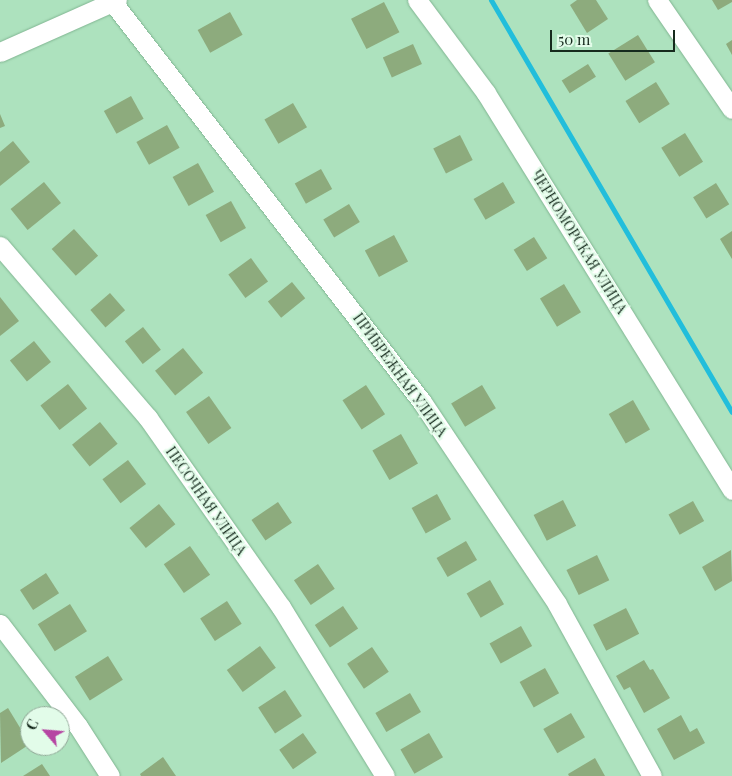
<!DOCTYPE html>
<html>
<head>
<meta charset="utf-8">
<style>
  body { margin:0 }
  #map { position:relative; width:732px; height:776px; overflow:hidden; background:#ade2be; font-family:"Playfair Display",serif }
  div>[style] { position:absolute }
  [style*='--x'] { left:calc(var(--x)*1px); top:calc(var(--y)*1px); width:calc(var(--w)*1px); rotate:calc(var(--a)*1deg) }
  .stream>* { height:5px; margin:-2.5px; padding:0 2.5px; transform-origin:2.5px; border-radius:2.5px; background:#22bedb }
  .building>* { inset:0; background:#8dab7d; transform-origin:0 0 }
  .roads { filter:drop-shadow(0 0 1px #81b592) drop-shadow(0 0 1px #81b592) }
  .minor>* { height:19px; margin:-9.5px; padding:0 9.5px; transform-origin:9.5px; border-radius:9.5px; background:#fff }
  span { translate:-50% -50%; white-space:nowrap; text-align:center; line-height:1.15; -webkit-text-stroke:4px #e2fce9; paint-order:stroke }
  .street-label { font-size:14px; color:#162a1d }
  .north { position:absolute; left:20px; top:706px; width:50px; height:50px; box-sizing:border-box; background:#e2fce9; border:1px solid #90a897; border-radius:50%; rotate:297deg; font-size:14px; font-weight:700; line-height:20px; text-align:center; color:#162a1d }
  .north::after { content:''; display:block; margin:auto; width:18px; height:22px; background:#b646a3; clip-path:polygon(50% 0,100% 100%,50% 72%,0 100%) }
  .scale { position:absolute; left:550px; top:30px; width:125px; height:22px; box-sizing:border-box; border:2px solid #162a1d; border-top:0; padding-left:6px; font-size:15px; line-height:18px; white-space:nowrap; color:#162a1d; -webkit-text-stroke:4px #e2fce9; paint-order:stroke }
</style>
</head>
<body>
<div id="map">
  <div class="stream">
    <div style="--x:491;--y:0;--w:477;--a:59.7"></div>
  </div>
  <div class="building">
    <div style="clip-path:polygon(577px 0,596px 0,608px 19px,587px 33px,570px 5px)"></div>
    <div style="clip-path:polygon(712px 0,732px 0,732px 2px,718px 10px)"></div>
    <div style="left:384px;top:2px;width:34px;height:37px;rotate:63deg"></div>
    <div style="left:230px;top:12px;width:26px;height:37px;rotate:61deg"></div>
    <div style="left:638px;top:35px;width:32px;height:35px;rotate:58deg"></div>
    <div style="clip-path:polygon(732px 40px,732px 55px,726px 44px)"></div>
    <div style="left:413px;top:44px;width:22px;height:33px;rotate:66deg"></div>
    <div style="left:588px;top:64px;width:15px;height:31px;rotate:58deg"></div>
    <div style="left:656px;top:82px;width:26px;height:36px;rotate:58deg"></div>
    <div style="left:131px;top:96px;width:26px;height:31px;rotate:61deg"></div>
    <div style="left:293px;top:103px;width:28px;height:33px;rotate:60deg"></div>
    <div style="clip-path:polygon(0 114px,5px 126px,0 128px)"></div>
    <div style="left:167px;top:125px;width:26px;height:35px;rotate:61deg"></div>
    <div style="left:685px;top:133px;width:34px;height:28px;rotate:58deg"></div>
    <div style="left:460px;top:135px;width:28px;height:30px;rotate:63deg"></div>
    <div style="clip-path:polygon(13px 141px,30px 162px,0 186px,0 152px)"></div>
    <div style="left:198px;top:163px;width:33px;height:29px;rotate:61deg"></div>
    <div style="left:321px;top:169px;width:23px;height:30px;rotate:61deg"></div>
    <div style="left:44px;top:182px;width:27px;height:43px;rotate:51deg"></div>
    <div style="left:503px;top:182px;width:24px;height:34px;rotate:60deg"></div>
    <div style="left:716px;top:183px;width:25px;height:27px;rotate:58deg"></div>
    <div style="left:231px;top:201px;width:31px;height:29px;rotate:61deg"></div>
    <div style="left:349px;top:204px;width:21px;height:30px;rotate:59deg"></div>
    <div style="left:74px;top:229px;width:36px;height:30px;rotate:48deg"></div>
    <div style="clip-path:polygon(732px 231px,732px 259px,720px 239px)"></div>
    <div style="left:394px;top:235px;width:30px;height:33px;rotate:62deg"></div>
    <div style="left:534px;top:237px;width:25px;height:24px;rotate:58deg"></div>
    <div style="left:251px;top:258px;width:29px;height:28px;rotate:54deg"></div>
    <div style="left:292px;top:282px;width:21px;height:31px;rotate:51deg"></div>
    <div style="left:564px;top:284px;width:33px;height:28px;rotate:59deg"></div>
    <div style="left:110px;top:293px;width:23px;height:26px;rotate:49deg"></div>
    <div style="clip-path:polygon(0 297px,19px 321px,0 336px)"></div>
    <div style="left:143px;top:327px;width:29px;height:23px;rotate:52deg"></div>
    <div style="left:34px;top:341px;width:27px;height:31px;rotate:51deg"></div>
    <div style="left:183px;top:348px;width:32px;height:36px;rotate:51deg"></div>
    <div style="left:68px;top:384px;width:31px;height:35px;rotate:52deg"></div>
    <div style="left:366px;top:385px;width:35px;height:28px;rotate:57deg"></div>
    <div style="left:482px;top:385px;width:27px;height:36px;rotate:59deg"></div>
    <div style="left:209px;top:396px;width:39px;height:28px;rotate:55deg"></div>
    <div style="left:633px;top:400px;width:34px;height:28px;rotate:60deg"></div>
    <div style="left:100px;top:422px;width:28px;height:36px;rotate:51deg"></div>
    <div style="left:401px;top:434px;width:34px;height:33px;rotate:60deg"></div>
    <div style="left:128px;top:460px;width:30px;height:32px;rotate:53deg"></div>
    <div style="left:437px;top:494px;width:29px;height:29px;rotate:61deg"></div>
    <div style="left:563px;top:500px;width:29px;height:33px;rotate:63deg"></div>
    <div style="left:693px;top:501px;width:23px;height:28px;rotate:61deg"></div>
    <div style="left:278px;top:502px;width:25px;height:32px;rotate:56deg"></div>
    <div style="left:159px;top:504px;width:26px;height:38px;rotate:51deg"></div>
    <div style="left:466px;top:541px;width:22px;height:34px;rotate:60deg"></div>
    <div style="left:190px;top:546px;width:35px;height:32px;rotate:55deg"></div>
    <div style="clip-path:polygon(731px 550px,732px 581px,715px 591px,702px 567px)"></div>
    <div style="left:597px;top:555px;width:28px;height:34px;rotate:64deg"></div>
    <div style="left:318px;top:564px;width:30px;height:29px;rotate:56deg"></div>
    <div style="left:46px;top:573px;width:24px;height:31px;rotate:57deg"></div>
    <div style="left:490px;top:580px;width:28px;height:27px;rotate:60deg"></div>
    <div style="left:227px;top:601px;width:27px;height:32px;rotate:57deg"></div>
    <div style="left:70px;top:604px;width:32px;height:38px;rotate:58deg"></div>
    <div style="left:343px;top:606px;width:27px;height:34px;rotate:56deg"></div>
    <div style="left:626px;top:608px;width:29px;height:37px;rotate:63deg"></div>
    <div style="left:521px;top:626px;width:23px;height:36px;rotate:61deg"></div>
    <div style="left:260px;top:646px;width:27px;height:41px;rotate:54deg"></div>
    <div style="left:372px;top:647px;width:30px;height:30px;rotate:56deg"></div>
    <div style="left:108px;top:656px;width:28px;height:39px;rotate:58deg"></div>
    <div style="clip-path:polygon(644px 660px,650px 670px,653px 669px,670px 698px,644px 713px,630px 687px,624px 690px,616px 676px)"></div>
    <div style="left:545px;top:668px;width:29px;height:29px;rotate:61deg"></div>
    <div style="left:285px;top:690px;width:31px;height:32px;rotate:57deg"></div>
    <div style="left:410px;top:693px;width:22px;height:40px;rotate:60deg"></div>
    <div style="clip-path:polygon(8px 708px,30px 744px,1px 763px,0 713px)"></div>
    <div style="left:571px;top:713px;width:28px;height:32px;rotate:60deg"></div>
    <div style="clip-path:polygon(681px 715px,690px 732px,697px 728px,705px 743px,674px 760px,657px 729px)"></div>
    <div style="left:303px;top:733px;width:24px;height:29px;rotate:55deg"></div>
    <div style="left:429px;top:733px;width:28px;height:33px;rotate:60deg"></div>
    <div style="clip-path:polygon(163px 757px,176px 776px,141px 776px,140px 774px)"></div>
    <div style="clip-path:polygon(595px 758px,605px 776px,569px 776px,568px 774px)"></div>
    <div style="clip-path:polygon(42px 764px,50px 776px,23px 776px)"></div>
  </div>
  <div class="roads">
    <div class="minor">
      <div style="--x:111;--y:0;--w:508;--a:52.27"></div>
      <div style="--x:422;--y:402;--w:243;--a:56.2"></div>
      <div style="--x:557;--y:604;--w:196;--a:61.1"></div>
      <div style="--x:417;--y:0;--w:116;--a:53.4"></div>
      <div style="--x:486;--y:93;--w:467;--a:58.2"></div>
      <div style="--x:657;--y:0;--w:132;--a:55.5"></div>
      <div style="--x:0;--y:52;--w:128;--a:-24"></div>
      <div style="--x:0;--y:246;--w:227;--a:49.3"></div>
      <div style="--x:148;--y:418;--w:231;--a:54.9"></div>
      <div style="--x:281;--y:607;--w:198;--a:58.4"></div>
      <div style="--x:0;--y:624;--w:128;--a:52.6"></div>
      <div style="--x:78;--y:726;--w:59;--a:57.4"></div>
    </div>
  </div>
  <div class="street-label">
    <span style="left:579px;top:242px;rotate:58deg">ЧЕРНОМОРСКАЯ УЛИЦА</span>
    <span style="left:400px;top:375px;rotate:54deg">ПРИБРЕЖНАЯ УЛИЦА</span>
    <span style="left:206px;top:501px;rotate:55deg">ПЕСОЧНАЯ УЛИЦА</span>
  </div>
  <div class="north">С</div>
  <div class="scale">50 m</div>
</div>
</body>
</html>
